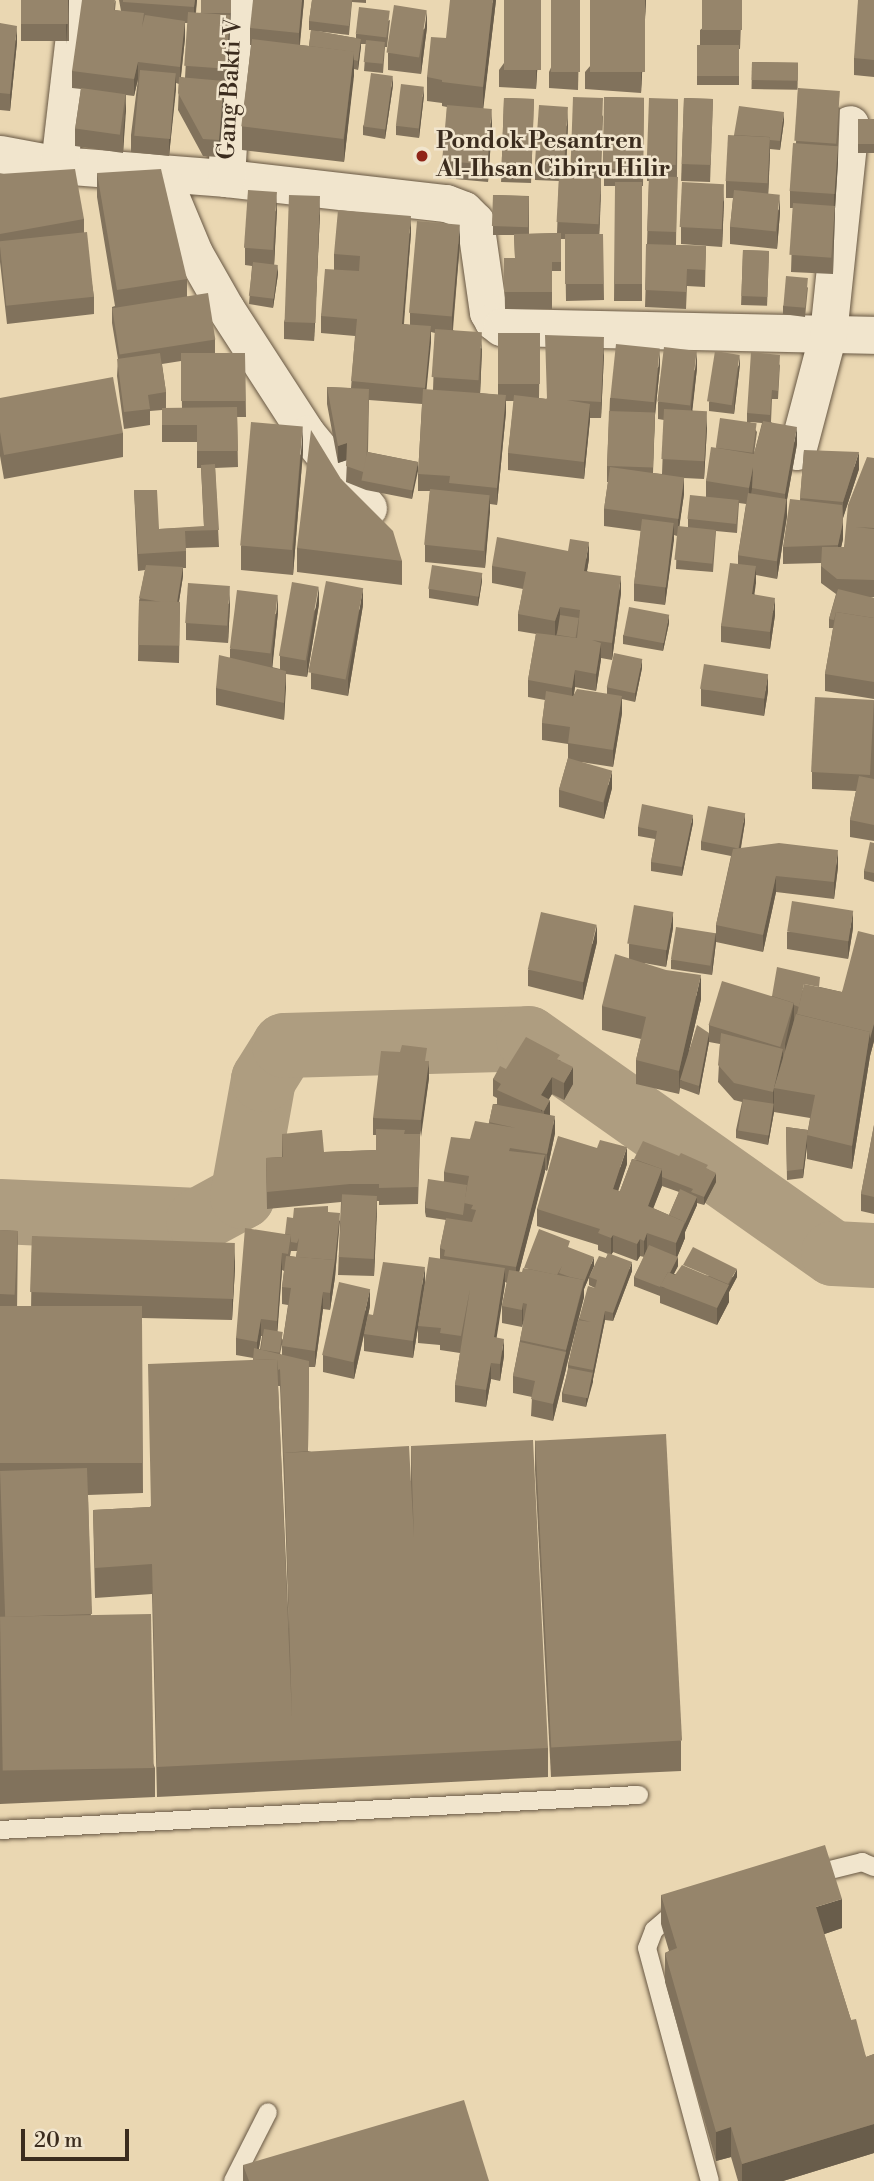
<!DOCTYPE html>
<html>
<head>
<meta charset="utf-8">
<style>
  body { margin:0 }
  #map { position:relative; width:874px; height:2181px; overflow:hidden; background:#ead7b2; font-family:"Libre Bodoni",serif }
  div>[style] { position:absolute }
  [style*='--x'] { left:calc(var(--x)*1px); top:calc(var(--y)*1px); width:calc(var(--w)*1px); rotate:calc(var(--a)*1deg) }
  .river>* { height:65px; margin:-32.5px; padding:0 32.5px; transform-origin:32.5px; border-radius:32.5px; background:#ae9d80 }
  .roads { filter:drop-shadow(0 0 2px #675743) drop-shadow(0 0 2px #675743) }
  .lane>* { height:18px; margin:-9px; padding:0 9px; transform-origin:9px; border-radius:9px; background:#f1e5cd }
  .street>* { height:37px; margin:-18.5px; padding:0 18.5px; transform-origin:18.5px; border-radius:18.5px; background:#f1e5cd }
  .wall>* { inset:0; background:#81725c; transform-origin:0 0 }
  .shaded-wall>* { inset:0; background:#695d4b }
  .building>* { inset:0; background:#96856b; transform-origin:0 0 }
  .dots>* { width:19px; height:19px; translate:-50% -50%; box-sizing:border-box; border:4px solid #f1e5cd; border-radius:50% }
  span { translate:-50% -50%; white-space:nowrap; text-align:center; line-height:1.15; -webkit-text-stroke:5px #f1e5cd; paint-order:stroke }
  .street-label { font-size:24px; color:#3b2c1e }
  .poi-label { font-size:24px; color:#3b2c1e; font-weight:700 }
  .left { translate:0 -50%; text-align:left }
  .scale { position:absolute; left:21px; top:2129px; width:108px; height:32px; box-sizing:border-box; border:4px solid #3b2c1e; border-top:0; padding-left:9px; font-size:21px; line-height:24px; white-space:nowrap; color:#3b2c1e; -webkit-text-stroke:5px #f1e5cd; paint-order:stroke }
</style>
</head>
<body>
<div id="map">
  <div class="river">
    <div style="--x:0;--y:1211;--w:198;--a:2.6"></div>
    <div style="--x:198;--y:1220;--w:50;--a:-28.6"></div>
    <div style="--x:242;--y:1196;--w:119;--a:-79.8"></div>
    <div style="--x:263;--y:1079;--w:40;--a:-58"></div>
    <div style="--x:284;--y:1045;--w:244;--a:-1.6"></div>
    <div style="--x:528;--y:1038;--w:373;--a:35.2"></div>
    <div style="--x:833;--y:1253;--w:41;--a:2.8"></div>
  </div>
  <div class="roads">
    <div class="lane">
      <div style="--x:0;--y:1830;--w:640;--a:-3.14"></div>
      <div style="--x:810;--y:1875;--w:54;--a:-14"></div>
      <div style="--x:862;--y:1862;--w:13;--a:23"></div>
      <div style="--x:679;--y:1913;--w:11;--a:158"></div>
      <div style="--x:669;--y:1917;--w:20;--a:139"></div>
      <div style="--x:654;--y:1930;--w:19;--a:111"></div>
      <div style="--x:647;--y:1948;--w:241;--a:74.9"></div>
      <div style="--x:233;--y:2181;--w:77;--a:-63.1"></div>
    </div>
    <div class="street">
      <div style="--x:0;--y:154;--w:60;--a:10.6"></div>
      <div style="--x:59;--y:165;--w:168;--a:4.5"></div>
      <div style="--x:226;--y:178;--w:221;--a:6.5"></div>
      <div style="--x:446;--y:203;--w:19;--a:21"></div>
      <div style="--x:464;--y:210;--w:16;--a:45"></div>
      <div style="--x:475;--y:221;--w:92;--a:81.9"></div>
      <div style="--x:488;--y:312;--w:10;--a:61"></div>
      <div style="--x:493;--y:321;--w:10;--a:37"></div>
      <div style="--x:501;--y:327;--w:373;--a:1.2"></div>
      <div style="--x:59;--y:165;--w:166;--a:-83.4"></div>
      <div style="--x:161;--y:174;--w:86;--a:67.3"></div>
      <div style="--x:194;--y:253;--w:64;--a:60.3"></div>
      <div style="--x:226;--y:309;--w:149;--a:57.1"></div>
      <div style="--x:307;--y:434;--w:96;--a:50.5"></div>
      <div style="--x:226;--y:178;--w:178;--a:-86.5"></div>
      <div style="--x:797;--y:451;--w:121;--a:-75.2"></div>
      <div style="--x:828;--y:334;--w:211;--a:-84"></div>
    </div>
  </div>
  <div class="wall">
    <div style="left:21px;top:0;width:48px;height:41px"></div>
    <div style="clip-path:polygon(evenodd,116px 0,115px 10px,121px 11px,119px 0,197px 0,196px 13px,200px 13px,231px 0,230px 32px,226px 86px,224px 86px,224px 98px,219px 157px,203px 156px,178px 110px,179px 84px,176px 83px,169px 156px,131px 152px,131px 135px,138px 79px,134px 96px,126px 95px,123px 153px,75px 146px,75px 129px,81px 89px,72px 88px,72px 71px,116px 0,185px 23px,188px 23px,185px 78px,181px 77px,185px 38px,185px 23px)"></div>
    <div style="clip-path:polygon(304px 0,300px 45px,309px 46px,311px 30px,309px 30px,309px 21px,312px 0,366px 0,366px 3px,352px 2px,349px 35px,315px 31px,356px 38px,356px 34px,390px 20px,387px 47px,385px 47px,383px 73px,364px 71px,366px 44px,361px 44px,358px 70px,354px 69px,344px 162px,242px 150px,242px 126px,251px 45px,250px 45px,250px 28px)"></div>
    <div style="clip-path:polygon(496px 0,483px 108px,492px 126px,488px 182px,444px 178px,447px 107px,442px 106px,442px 103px,427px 101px,427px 77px,446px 38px)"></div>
    <div style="clip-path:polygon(580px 0,578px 90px,549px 88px,549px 72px)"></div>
    <div style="clip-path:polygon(646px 0,641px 93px,585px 89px,585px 72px)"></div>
    <div style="clip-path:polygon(742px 0,740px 49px,739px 49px,739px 85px,697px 85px,697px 45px,700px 45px,700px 30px)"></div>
    <div style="clip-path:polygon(874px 0,874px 77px,854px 75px,854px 58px)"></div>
    <div style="clip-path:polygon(541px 11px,536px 89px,499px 87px,499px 70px)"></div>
    <div style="clip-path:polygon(0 23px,17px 42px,10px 111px,0 110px)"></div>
    <div style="clip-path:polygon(427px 27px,421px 74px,388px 70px,388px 53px)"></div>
    <div style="left:752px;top:62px;width:46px;height:27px;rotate:1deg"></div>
    <div style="clip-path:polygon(393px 85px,385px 139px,363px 135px,363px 126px)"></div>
    <div style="clip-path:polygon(798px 88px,840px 108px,838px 160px,835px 209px,833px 274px,791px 272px,793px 208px,790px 208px,790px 191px,796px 143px)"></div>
    <div style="clip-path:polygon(424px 95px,419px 138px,396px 135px,396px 126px)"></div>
    <div style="clip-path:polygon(604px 97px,644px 98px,643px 186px,642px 186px,642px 301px,614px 301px,615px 186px,604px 186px)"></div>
    <div style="left:504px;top:98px;width:30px;height:84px;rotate:2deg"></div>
    <div style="left:684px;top:98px;width:29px;height:83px;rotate:2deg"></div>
    <div style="clip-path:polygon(678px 99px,676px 245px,706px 246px,705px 287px,687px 286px,686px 309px,645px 307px,649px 181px,647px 181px,647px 164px)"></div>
    <div style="clip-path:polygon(603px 115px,599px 234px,603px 234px,604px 300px,566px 301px,565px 239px,561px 239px,561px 271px,552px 271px,552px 309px,505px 309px,504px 258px,515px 258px,514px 235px,493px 235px,493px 195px,529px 196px,529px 234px,557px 233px,559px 181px,535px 180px,535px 163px,568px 124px,566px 177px,571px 177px,571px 164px)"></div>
    <div style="left:858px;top:119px;width:16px;height:34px"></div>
    <div style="clip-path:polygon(784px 121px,780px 150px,770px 149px,768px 194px,780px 212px,777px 249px,730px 244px,730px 227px,733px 198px,726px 198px,726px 181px,734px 135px)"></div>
    <div style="clip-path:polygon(evenodd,97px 173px,187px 279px,187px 296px,215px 339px,215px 353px,245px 353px,246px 417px,237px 417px,238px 467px,215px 468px,219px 547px,186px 548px,186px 568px,183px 568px,183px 576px,179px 602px,180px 602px,179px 663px,138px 661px,139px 601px,145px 570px,138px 571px,134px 490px,159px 529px,204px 527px,201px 468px,197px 468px,197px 442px,162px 442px,162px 410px,150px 411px,150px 425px,124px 429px,117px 376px,118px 359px,112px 323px,112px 307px,115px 306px,97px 197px,97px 173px,181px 361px,182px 408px,166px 408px,166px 392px,162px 364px,181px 361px)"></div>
    <div style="clip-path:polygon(0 174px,84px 219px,84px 233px,94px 297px,94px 314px,7px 324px,0 262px)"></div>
    <div style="clip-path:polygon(724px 201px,722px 247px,681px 244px,681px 227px)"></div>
    <div style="clip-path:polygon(277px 209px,274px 265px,278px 274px,273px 308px,249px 304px,252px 266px,245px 265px,245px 248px)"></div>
    <div style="clip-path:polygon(320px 213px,314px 341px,284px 339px,284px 322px)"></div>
    <div style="clip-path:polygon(evenodd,411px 233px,404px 324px,410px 325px,410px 313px,460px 242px,453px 330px,482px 349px,480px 393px,498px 395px,498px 333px,540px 333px,539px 398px,546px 399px,604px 354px,601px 418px,590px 418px,584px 479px,508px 470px,508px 453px,514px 401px,506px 401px,506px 412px,497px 505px,490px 504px,485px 568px,425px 562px,425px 545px,430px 491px,418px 491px,418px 474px,422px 404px,369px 400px,368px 452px,418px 462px,412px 499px,366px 490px,346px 482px,347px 460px,338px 463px,327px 404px,327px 387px,351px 388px,355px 336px,321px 333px,321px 316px,334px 270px,334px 254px,411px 233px,431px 332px,435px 333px,433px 390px,426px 390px,431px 332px)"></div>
    <div style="left:743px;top:250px;width:26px;height:55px;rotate:2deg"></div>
    <div style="clip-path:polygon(808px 287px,805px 317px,783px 314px,783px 306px)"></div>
    <div style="clip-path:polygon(740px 364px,734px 414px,709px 411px,709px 402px)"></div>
    <div style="clip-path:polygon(evenodd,780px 364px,778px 399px,772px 399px,771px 422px,797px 444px,787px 499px,787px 516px,777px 579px,756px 575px,754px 594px,775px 615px,770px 649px,721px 642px,721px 626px,738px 564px,738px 555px,746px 504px,739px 503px,737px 533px,716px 531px,713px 572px,676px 569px,677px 536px,674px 535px,665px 605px,634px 601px,634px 584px,641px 531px,604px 526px,604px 509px,608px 482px,607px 482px,607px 466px,610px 398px,660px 366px,655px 415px,653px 473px,662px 474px,664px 420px,658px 419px,658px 402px,697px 368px,692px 410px,707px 428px,704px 479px,684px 478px,684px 494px,679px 527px,688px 527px,688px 519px,706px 497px,706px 481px,716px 448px,747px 422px,747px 413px,780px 364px,750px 422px,762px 423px,754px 454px,757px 432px,750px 422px)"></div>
    <div style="clip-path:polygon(0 398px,123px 433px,123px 457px,4px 479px,0 456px)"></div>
    <div style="clip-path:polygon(804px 450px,859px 469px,843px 518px,843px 539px,841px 547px,844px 547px,874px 458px,874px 597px,870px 597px,874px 598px,874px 699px,825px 691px,825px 674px,833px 628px,829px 628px,829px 619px,836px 594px,821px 583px,821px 563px,783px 564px,783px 547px,800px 500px)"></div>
    <div style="clip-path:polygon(303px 451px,293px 575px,241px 570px,241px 546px)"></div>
    <div style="clip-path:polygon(341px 479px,402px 561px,402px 585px,297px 572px,297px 548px)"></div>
    <div style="clip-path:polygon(589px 559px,587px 571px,621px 593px,612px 660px,601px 658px,596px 691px,575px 687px,574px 694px,607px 694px,607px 687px,642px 668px,635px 702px,622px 699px,622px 713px,613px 767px,581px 762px,612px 788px,604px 819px,559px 807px,559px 790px,568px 758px,568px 744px,542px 740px,542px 723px,545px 700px,528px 697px,528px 680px,536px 634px,518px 631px,518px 614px,523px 589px,492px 583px,492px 566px)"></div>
    <div style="clip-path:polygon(482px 581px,478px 606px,429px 598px,429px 589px)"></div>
    <div style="clip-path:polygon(230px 603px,228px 643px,186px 640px,186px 623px)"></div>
    <div style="clip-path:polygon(319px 604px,307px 677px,286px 674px,284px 720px,216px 705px,216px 688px,230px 657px,230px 649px,278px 612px,272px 667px,280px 669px,280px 656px)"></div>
    <div style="clip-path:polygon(363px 605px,348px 696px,311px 689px,311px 673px)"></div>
    <div style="clip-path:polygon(669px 623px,663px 651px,623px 644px,623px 635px)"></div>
    <div style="clip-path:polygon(701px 689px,768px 691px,764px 716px,701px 706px)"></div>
    <div style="clip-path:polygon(874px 700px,874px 841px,850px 837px,850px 820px,856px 791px,812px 789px,812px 772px)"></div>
    <div style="clip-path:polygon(745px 822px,741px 848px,838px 867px,834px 899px,776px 892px,763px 952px,716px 942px,712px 975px,671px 969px,671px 960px,716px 933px,716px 925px,731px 856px,701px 850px,701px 841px)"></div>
    <div style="clip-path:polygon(693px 823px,682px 876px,651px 871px,651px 862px,655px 839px,638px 836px,638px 827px)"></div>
    <div style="clip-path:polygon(874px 843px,874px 882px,864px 879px,864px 871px)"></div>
    <div style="clip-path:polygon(673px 928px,666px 967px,644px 963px,701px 999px,689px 1050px,709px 1033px,709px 1025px,772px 996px,820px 987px,842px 992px,874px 935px,874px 1041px,870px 1056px,852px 1169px,807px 1159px,807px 1146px,803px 1178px,787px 1180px,786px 1127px,808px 1130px,810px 1118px,774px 1112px,774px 1102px,774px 1112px,768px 1145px,736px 1138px,736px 1130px,742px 1102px,734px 1100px,718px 1082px,720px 1044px,709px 1042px,699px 1095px,680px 1088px,679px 1094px,636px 1084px,636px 1060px,641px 1039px,602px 1030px,602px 1006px,629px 959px,629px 944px)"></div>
    <div style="clip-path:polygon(853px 928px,848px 959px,787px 949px,787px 932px)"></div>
    <div style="clip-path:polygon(597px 942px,583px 1000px,528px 986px,528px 970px)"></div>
    <div style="clip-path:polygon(evenodd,560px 1060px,573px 1084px,564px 1100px,552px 1094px,549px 1099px,550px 1115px,555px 1133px,547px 1171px,545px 1170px,519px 1272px,522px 1272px,570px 1248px,594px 1266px,590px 1275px,606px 1258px,608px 1254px,598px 1250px,598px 1245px,537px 1226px,537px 1209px,627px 1164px,618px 1191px,620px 1191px,632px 1159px,708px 1169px,716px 1182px,704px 1205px,697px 1203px,697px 1205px,685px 1232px,685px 1238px,677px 1257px,678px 1266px,674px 1274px,737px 1277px,729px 1292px,729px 1302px,717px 1325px,660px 1303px,660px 1296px,634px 1286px,634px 1277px,644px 1257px,640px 1256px,637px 1261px,613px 1252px,611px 1255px,632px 1271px,613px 1321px,605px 1320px,593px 1379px,586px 1407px,562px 1402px,562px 1393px,568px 1370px,568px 1365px,579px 1319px,595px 1288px,589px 1285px,589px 1277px,584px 1289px,584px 1297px,553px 1421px,531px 1416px,532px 1397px,513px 1393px,513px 1376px,524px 1320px,522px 1327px,502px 1323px,502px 1306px,507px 1283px,505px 1282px,496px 1337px,504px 1356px,500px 1381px,491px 1379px,486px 1407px,455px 1402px,455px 1385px,460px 1353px,440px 1350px,440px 1345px,418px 1343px,418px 1326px,440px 1259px,440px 1248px,446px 1220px,426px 1217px,425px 1212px,425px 1203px,444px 1181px,444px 1172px,470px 1139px,489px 1123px,493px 1104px,497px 1104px,497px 1098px,493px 1096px,493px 1079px,506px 1069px,560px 1060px,662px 1186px,679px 1192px,669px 1215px,653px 1208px,662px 1186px)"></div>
    <div style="clip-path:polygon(427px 1061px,429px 1078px,420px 1137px,418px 1204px,379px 1205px,379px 1201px,377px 1201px,374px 1276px,338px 1275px,341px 1202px,267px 1209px,266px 1158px,282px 1157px,282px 1134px,324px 1152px,376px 1150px,376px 1135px,373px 1135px,373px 1118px)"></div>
    <div style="clip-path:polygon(874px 1125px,874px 1214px,861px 1211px,861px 1194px)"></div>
    <div style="clip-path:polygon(evenodd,328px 1212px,340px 1221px,335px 1277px,330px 1310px,323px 1309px,315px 1367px,309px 1367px,308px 1451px,411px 1481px,411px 1446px,548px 1748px,548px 1777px,157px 1797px,152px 1594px,95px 1598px,93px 1510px,150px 1507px,253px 1360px,253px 1358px,236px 1355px,236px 1338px,293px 1218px,328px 1212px,291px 1251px,297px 1251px,296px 1257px,290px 1256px,291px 1251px,328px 1212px,282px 1270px,284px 1271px,282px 1287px,282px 1304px,288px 1305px,282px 1346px,282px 1355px,280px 1354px,283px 1340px,277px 1331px,282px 1270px,328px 1212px,261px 1336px,262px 1336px,260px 1349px,259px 1349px,261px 1336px,328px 1212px,278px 1386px,280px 1386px,284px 1482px,289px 1630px,278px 1386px)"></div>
    <div style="clip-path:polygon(0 1230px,18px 1231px,17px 1313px,31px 1312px,32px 1236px,235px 1268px,232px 1320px,142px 1318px,143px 1493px,88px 1495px,91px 1617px,155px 1768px,155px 1797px,0 1804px)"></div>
    <div style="clip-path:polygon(425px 1284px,413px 1358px,364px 1351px,364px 1335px,354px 1379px,323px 1372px,323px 1355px,370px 1306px,365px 1331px,373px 1315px)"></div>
    <div style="clip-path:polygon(535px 1440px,681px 1741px,681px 1771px,551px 1777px,535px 1470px)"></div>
    <div style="clip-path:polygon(661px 1895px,842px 1928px,824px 1934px,851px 2020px,866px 2057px,874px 2054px,874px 2153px,783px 2181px,738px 2181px,731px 2157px,716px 2161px,665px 1982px,665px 1953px,669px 1951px,661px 1924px)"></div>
    <div style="clip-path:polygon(243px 2165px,489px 2181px,243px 2181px)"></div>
  </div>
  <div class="shaded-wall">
    <div style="clip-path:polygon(68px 0,69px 0,66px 44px,66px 27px)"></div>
    <div style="clip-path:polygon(195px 0,197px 0,194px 24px,194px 7px)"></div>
    <div style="clip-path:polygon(231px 0,230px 32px,226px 86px,226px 69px)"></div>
    <div style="clip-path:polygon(302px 0,304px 0,299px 49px,299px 33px)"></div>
    <div style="clip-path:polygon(493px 0,496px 0,483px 111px,483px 87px)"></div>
    <div style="clip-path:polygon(541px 0,541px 11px,536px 89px,536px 72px)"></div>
    <div style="clip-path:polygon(645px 0,646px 0,641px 93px,641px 76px)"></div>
    <div style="clip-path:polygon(427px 10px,427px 27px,421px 74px,421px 57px)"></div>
    <div style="clip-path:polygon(185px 21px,185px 38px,180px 84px,180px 67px)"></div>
    <div style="clip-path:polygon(17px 26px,17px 42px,10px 111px,10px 94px)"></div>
    <div style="clip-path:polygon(361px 39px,361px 47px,358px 70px,358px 61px)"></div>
    <div style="clip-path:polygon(354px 52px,354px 76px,344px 162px,344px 139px)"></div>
    <div style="clip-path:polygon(138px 62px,138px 79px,134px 96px,134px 79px)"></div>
    <div style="clip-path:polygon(176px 73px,176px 90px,169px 156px,169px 139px)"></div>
    <div style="clip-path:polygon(393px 76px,393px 85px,385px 139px,385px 130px)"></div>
    <div style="clip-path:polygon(224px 81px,224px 98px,219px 157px,219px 140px)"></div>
    <div style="clip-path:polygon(424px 87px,424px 95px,419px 138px,419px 129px)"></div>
    <div style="clip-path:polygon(126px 94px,126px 111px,123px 153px,123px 136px)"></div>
    <div style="clip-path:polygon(568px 107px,568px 124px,565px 181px,565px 164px)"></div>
    <div style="clip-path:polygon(492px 109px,492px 126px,488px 182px,488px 165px)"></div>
    <div style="clip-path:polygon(784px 112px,784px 121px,780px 150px,780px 141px)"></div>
    <div style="clip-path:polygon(770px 137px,770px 154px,768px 199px,768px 183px)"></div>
    <div style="clip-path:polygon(838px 146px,838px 163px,835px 209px,833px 274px,834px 194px)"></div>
    <div style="clip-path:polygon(601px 178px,601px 195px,599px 241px,599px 224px)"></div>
    <div style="clip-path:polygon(724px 184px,724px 201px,722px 247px,722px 230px)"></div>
    <div style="clip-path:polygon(277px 192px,277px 209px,274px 267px,274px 250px)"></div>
    <div style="clip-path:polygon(780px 195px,780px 212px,777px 249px,777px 232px)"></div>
    <div style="clip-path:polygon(320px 196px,320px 213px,314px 341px,314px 324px)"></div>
    <div style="clip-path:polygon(411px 216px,411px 233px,402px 341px,402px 324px)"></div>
    <div style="clip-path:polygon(460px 225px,460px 242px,452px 334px,452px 317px)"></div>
    <div style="clip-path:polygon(278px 265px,278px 274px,273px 308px,273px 299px)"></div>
    <div style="clip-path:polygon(431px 326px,431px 343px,425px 405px,425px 388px)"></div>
    <div style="clip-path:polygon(482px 332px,482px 349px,480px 396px,480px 379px)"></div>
    <div style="clip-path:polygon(604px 337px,604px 354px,601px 418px,601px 402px)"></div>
    <div style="clip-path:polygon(660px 349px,660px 366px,655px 415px,652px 485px,655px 403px)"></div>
    <div style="clip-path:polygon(697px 351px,697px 368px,691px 423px,691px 407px)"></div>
    <div style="clip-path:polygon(740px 355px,740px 364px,734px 414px,734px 405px)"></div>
    <div style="clip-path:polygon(506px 395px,506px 412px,497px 505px,497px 488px)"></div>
    <div style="clip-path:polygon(590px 404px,590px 420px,584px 479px,584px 462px)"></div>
    <div style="clip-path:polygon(707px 411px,707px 428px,704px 479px,704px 462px)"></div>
    <div style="clip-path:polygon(303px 427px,303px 451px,293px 575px,293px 551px)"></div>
    <div style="clip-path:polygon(797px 427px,797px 444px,785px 511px,785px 494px)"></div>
    <div style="clip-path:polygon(347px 443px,347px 460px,338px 463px,338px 446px)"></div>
    <div style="clip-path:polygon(859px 452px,859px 469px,843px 518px,843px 502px)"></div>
    <div style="clip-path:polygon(418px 462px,418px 471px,412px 499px,412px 490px)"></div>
    <div style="clip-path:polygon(753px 467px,753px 483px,749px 505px,749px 488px)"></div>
    <div style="clip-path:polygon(684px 477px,684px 494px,678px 536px,678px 519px)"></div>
    <div style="clip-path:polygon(490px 495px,490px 512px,485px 568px,485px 551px)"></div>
    <div style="clip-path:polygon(787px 499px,787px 516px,777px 579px,777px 562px)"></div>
    <div style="clip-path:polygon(843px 522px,843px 539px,838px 562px,838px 545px)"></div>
    <div style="clip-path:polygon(674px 523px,674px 540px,665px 605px,665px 588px)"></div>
    <div style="clip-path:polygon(589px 542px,589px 559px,584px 588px,584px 571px)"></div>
    <div style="clip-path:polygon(756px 566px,756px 583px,752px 611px,752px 594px)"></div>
    <div style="clip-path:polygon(183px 567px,183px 576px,177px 613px,177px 604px)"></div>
    <div style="clip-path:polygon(482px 573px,482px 581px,478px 606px,478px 597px)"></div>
    <div style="clip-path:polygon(621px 576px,621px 593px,612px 660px,612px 643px)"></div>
    <div style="clip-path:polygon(230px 586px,230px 603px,228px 643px,228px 626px)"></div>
    <div style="clip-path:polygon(319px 587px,319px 604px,307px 677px,307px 661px)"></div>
    <div style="clip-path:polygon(363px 588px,363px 605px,348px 696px,348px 679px)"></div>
    <div style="clip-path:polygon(278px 595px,278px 612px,272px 671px,272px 654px)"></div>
    <div style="clip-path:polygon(775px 598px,775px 615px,770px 649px,770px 632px)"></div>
    <div style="clip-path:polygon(560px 607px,560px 624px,555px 638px,555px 621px)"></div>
    <div style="clip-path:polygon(669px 615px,669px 623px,663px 651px,663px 643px)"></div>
    <div style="clip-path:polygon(601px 643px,601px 660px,596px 691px,596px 674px)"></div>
    <div style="clip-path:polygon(642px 659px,642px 668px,635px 702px,635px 693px)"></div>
    <div style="clip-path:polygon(575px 670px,575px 687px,572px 705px,572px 688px)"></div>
    <div style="clip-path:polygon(286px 671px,286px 688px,284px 720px,284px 703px)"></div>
    <div style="clip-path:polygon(768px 674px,768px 691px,764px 716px,764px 699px)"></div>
    <div style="clip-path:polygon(622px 696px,622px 713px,613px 767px,613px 750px)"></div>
    <div style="clip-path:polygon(612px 771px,612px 788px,604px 819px,604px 802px)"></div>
    <div style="clip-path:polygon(745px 813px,745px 822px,739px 857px,739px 849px)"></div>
    <div style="clip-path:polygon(693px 815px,693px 823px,682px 876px,682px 867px)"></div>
    <div style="clip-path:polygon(838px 850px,838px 867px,834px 899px,834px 882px)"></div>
    <div style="clip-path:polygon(776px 876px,776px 892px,763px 952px,763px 935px)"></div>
    <div style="clip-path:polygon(853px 911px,853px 928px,848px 959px,848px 942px)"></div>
    <div style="clip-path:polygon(673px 912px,673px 928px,666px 967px,666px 950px)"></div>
    <div style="clip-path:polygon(597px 925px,597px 942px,583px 1000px,583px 983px)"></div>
    <div style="clip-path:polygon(716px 933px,716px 942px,712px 975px,712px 966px)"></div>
    <div style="clip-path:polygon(701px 975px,701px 999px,682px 1081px,680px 1080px,679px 1094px,679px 1071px)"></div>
    <div style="clip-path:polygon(794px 1003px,794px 1020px,785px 1061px,785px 1044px)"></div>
    <div style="clip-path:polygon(874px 1024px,874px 1041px,870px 1056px,852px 1169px,852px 1146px,870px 1032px)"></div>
    <div style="clip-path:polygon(709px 1033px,709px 1042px,699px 1095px,699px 1086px)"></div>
    <div style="clip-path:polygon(783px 1049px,783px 1066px,774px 1088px,774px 1102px,773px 1109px,773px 1092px)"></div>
    <div style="clip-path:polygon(429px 1061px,429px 1078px,421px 1137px,421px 1120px)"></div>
    <div style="clip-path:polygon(573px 1067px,573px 1084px,564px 1100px,564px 1083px)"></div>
    <div style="clip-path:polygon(552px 1077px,552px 1094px,541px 1112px,541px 1095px)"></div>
    <div style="clip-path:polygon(550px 1100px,550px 1117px,544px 1128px,544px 1111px)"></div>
    <div style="clip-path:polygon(774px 1104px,774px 1112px,768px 1145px,768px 1136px)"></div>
    <div style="clip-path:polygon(555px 1116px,555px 1133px,547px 1171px,547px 1154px)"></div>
    <div style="clip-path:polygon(807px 1137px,807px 1146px,803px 1178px,803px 1169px)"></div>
    <div style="clip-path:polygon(627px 1147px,627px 1164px,613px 1206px,613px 1189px)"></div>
    <div style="clip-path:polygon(545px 1155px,545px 1172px,516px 1284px,516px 1267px)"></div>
    <div style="clip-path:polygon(662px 1169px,662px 1186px,648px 1222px,648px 1206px)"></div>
    <div style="clip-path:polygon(716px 1173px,716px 1182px,704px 1205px,704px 1197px)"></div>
    <div style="clip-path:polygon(377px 1196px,377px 1213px,374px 1276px,374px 1259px)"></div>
    <div style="clip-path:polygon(697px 1197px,697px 1205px,685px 1232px,685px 1238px,676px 1260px,676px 1243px)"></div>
    <div style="clip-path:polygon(340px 1213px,335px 1277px,330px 1310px,330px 1293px)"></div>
    <div style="clip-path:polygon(647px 1233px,647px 1249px,644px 1257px,644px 1241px)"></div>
    <div style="clip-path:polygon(613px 1235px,613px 1252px,611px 1255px,611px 1238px)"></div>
    <div style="clip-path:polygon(640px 1239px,640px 1256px,637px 1261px,637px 1244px)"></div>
    <div style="clip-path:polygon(235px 1244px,235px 1268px,232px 1320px,232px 1296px)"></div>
    <div style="clip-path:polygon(282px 1253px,282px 1270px,277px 1338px,277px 1321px)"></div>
    <div style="clip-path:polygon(594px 1257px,594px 1266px,584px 1289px,584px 1297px,566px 1367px,566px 1350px,584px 1283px)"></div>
    <div style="clip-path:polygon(678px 1257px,678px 1266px,666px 1288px,662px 1287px)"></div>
    <div style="clip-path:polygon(632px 1262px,632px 1271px,613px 1321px,613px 1313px)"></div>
    <div style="clip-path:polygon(425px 1267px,425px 1284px,413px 1358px,413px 1341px)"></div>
    <div style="clip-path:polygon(505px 1268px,505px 1285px,494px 1354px,494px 1337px)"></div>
    <div style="clip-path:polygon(737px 1269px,737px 1277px,729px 1292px,729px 1302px,717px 1325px,717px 1308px)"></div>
    <div style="clip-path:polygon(370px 1289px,370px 1306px,354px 1379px,354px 1362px)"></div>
    <div style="clip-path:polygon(323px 1292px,323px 1309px,315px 1367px,315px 1351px)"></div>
    <div style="clip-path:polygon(523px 1303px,523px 1320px,522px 1327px,522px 1310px)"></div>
    <div style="clip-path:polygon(605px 1311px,605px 1320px,593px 1379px,593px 1370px)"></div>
    <div style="clip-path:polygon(261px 1319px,261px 1336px,257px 1359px,257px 1342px)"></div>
    <div style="clip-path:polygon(504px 1339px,504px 1356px,500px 1381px,500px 1364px)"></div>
    <div style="clip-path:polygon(566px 1352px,566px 1369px,553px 1421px,553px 1404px)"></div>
    <div style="clip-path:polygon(491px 1363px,491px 1379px,486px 1407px,486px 1390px)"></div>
    <div style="clip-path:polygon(593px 1373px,593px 1382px,586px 1407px,586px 1398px)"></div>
    <div style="clip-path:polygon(842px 1899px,842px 1928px,816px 1937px,816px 1907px)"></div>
    <div style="clip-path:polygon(874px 2124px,874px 2153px,783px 2181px,742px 2181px,742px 2164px)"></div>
    <div style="clip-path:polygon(731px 2127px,731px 2157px,716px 2161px,716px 2132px)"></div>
  </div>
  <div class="building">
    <div style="left:21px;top:0;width:47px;height:24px"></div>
    <div style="clip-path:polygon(82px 0,115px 0,114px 10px,144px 13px,142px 27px,145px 15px,185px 21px,180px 67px,138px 62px,134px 79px,72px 71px)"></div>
    <div style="clip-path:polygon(123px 0,195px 0,194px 7px,123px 2px)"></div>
    <div style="left:201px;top:0;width:30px;height:13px"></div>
    <div style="clip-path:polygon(253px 0,302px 0,299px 33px,250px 28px)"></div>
    <div style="clip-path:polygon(312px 0,352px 0,349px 26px,309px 21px)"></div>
    <div style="clip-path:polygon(450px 0,493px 0,483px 87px,442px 82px,442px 80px,427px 77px,431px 37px,446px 38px)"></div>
    <div style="left:504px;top:0;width:37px;height:70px"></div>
    <div style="left:551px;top:0;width:29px;height:72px"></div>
    <div style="left:590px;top:0;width:55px;height:72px"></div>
    <div style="left:702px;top:0;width:40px;height:30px"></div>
    <div style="clip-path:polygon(858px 0,874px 0,874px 60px,854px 58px)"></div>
    <div style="left:394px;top:5px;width:33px;height:48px;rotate:9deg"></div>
    <div style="left:359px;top:7px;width:31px;height:27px;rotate:7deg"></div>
    <div style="left:188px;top:12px;width:42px;height:54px;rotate:4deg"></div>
    <div style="clip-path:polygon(0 23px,17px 26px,10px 94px,0 93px)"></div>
    <div style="clip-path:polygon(311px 30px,361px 39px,358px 61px,354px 60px,354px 52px,309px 46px)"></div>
    <div style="left:252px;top:39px;width:103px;height:88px;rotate:7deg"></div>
    <div style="left:366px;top:40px;width:19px;height:22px;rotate:6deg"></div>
    <div style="left:697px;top:45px;width:42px;height:31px"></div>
    <div style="left:752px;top:62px;width:46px;height:18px;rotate:1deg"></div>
    <div style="left:140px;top:70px;width:36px;height:66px;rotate:5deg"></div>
    <div style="left:371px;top:73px;width:22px;height:54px;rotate:8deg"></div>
    <div style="clip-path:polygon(179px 77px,224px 81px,219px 140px,203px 139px,178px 93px)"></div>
    <div style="left:401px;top:84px;width:23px;height:42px;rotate:7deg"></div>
    <div style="left:81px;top:88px;width:45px;height:41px;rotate:8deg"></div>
    <div style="left:798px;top:88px;width:42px;height:53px;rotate:4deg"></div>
    <div style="left:573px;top:97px;width:30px;height:67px;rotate:2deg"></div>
    <div style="left:604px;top:97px;width:40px;height:72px;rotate:1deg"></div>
    <div style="left:504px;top:98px;width:30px;height:67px;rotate:2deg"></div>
    <div style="left:649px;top:98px;width:29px;height:66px;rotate:2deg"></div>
    <div style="left:684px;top:98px;width:29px;height:66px;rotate:2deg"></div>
    <div style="left:447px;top:105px;width:45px;height:56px;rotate:5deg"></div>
    <div style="left:539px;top:105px;width:29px;height:58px;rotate:4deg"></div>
    <div style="clip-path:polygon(739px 106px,784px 112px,780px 141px,770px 140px,770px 137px,734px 135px)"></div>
    <div style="left:858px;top:119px;width:16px;height:25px"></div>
    <div style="left:728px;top:135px;width:42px;height:46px;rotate:3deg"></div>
    <div style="left:793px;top:143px;width:45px;height:48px;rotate:4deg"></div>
    <div style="clip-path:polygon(75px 169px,84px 219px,0 234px,0 174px)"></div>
    <div style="clip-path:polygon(161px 169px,187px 279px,117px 290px,97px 173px)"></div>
    <div style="left:559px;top:176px;width:42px;height:46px;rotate:3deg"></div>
    <div style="left:649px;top:176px;width:29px;height:55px;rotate:2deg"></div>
    <div style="left:615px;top:182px;width:27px;height:102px"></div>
    <div style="left:682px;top:182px;width:42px;height:45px;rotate:3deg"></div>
    <div style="left:248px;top:190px;width:29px;height:58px;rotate:4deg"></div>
    <div style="left:734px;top:190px;width:46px;height:37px;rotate:6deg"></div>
    <div style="left:289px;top:195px;width:31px;height:127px;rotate:2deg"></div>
    <div style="left:493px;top:195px;width:36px;height:31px;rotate:2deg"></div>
    <div style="left:793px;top:203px;width:42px;height:52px;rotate:4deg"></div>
    <div style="clip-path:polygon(338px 210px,411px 216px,402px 324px,431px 326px,425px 388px,351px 381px,357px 319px,321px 316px,325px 269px,359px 271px,360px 256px,334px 254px)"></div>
    <div style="left:417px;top:221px;width:43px;height:92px;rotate:5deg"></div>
    <div style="left:87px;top:232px;width:65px;height:88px;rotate:84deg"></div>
    <div style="clip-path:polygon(561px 233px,561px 262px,552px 262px,552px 258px,515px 258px,514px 234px)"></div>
    <div style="left:565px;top:234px;width:38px;height:50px"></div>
    <div style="clip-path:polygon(646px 244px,706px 246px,705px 270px,687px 269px,686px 292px,645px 290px)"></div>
    <div style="left:743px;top:250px;width:26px;height:46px;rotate:2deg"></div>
    <div style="left:504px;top:258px;width:48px;height:34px"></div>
    <div style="left:253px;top:262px;width:25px;height:34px;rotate:7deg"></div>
    <div style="left:786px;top:276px;width:22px;height:30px;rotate:5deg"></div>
    <div style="left:208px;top:293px;width:47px;height:97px;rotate:81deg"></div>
    <div style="left:435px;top:329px;width:47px;height:48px;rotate:4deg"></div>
    <div style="left:498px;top:333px;width:42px;height:51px"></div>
    <div style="clip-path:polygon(545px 335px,604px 337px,601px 402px,567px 400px,590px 404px,584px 462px,508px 453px,514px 395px,547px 399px)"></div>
    <div style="left:616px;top:344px;width:44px;height:54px;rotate:6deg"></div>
    <div style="left:664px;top:347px;width:33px;height:55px;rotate:7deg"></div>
    <div style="left:715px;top:351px;width:25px;height:51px;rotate:9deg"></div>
    <div style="clip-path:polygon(751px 352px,780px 355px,778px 391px,772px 390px,770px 415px,747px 413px)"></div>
    <div style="clip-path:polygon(160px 353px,166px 392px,148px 395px,150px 409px,124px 412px,117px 359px)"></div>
    <div style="left:181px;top:353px;width:64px;height:48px"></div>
    <div style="clip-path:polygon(113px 377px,123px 433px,4px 455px,0 432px,0 398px)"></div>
    <div style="clip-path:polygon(327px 387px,369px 389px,366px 473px,346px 466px,347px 443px,338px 446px)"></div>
    <div style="clip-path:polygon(423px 389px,506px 395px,497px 488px,449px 483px,450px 476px,418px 474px)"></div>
    <div style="clip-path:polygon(237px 407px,238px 451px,197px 451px,197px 425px,162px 425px,162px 408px)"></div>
    <div style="left:664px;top:409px;width:43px;height:50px;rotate:3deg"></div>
    <div style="left:609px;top:411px;width:46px;height:55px;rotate:2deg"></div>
    <div style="left:720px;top:418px;width:37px;height:30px;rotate:8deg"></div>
    <div style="clip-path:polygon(763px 421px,797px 427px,785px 494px,752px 488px,753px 467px,749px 488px,706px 481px,711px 447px,754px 454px)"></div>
    <div style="left:251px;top:422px;width:52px;height:124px;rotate:5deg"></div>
    <div style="clip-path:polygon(311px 430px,341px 479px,393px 531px,402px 561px,297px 548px)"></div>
    <div style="clip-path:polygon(804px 450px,859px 452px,843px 502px,800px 498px)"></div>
    <div style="left:367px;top:452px;width:52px;height:29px;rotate:11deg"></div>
    <div style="clip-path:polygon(867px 457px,874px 458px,874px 528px,856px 527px,874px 529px,874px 580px,837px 579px,821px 566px,822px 547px,844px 547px,848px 505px)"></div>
    <div style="clip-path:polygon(215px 464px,219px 530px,185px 531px,186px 551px,138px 554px,134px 490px,157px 490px,159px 529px,204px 526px,201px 465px)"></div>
    <div style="left:610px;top:467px;width:75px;height:42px;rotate:8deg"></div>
    <div style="left:430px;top:489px;width:60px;height:56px;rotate:6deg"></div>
    <div style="left:748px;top:493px;width:39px;height:63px;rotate:9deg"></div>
    <div style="left:690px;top:495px;width:49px;height:24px;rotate:6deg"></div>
    <div style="clip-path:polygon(790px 499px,842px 505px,843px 522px,838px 545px,783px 547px)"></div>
    <div style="left:642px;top:519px;width:32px;height:65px;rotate:7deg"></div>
    <div style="left:678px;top:526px;width:38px;height:34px;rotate:6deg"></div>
    <div style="clip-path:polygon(497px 537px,568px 551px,570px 539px,589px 542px,584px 571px,621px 576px,612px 643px,592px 640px,601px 643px,596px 674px,575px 670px,572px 688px,528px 680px,536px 633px,577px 638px,580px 610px,560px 607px,555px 621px,518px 614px,526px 572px,492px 566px)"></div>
    <div style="clip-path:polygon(730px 563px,756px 566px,752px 594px,775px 598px,770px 632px,721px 626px)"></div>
    <div style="clip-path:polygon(146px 565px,183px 567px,177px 602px,161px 602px,139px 598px)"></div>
    <div style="left:432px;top:565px;width:51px;height:24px;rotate:9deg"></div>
    <div style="left:326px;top:581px;width:38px;height:93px;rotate:11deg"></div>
    <div style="left:292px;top:582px;width:27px;height:75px;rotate:10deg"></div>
    <div style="left:188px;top:583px;width:42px;height:40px;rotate:4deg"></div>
    <div style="clip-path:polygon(838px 589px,874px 598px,874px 618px,836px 612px,834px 620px,829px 619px)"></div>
    <div style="left:237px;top:590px;width:41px;height:59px;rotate:7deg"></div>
    <div style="left:139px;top:601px;width:41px;height:44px;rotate:1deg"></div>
    <div style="left:629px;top:607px;width:41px;height:29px;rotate:11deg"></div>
    <div style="clip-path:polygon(836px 612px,874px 618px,874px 682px,825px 674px)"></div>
    <div style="left:560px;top:615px;width:19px;height:20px;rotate:9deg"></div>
    <div style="left:614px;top:653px;width:29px;height:35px;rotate:12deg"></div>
    <div style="clip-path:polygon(219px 655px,286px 671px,284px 703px,216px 688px)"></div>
    <div style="left:704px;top:664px;width:65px;height:25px;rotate:9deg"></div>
    <div style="clip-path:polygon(577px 689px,622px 696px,613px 750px,568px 743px,570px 727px,542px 723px,546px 691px,573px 696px)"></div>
    <div style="left:815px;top:697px;width:59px;height:75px;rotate:3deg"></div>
    <div style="left:568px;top:758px;width:46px;height:33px;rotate:16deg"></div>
    <div style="clip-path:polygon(859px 776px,874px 779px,874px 825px,850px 820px)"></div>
    <div style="clip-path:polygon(642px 804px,693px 815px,682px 867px,651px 862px,657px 831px,638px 827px)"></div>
    <div style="left:708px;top:806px;width:38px;height:36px;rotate:11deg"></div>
    <div style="clip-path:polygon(870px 842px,874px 843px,874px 873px,864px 871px)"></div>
    <div style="clip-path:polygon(779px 843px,838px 850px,834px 882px,776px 876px,763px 935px,716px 925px,733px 849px)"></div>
    <div style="left:792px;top:901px;width:62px;height:31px;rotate:9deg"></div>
    <div style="left:634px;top:905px;width:40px;height:39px;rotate:10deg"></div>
    <div style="left:541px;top:912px;width:57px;height:59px;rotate:13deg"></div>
    <div style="left:676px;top:927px;width:40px;height:33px;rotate:9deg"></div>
    <div style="clip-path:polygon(858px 931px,874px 935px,874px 1024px,870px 1039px,870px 1032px,797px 1014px,804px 984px,842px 992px)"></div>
    <div style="clip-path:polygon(615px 954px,666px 970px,701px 975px,679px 1071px,636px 1060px,646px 1017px,602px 1006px)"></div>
    <div style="clip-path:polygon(777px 967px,820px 977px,819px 987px,804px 984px,799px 1007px,794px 1005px,794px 1003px,772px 996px)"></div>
    <div style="left:722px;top:981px;width:75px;height:46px;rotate:17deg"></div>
    <div style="clip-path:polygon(796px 1014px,870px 1032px,852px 1146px,807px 1135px,815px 1095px,774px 1088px)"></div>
    <div style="clip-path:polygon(697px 1025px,709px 1033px,699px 1086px,680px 1080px)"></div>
    <div style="clip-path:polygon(721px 1033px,783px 1049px,773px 1092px,734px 1083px,718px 1065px)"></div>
    <div style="clip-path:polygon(526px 1037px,560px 1055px,557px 1059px,573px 1067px,564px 1083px,552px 1077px,541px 1095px,550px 1100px,544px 1111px,497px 1090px,501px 1084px,493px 1079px,500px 1066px,506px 1069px)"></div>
    <div style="clip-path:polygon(402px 1045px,427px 1048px,425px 1061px,429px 1061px,421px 1120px,373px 1118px,381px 1051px,400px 1052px)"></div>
    <div style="left:743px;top:1099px;width:31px;height:32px;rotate:9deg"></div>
    <div style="clip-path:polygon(493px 1104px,555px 1116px,547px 1154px,510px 1148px,509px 1151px,545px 1155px,516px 1267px,444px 1256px,445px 1250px,440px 1248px,446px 1218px,472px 1222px,476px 1210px,471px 1209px,473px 1205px,464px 1203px,469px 1176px,444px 1172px,451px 1137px,470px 1139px,475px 1121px,516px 1128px,489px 1122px)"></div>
    <div style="clip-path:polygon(874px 1125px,874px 1197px,861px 1194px)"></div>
    <div style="clip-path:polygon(786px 1127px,808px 1130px,803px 1169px,787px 1171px)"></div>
    <div style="clip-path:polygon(376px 1129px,405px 1130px,404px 1134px,420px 1134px,418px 1187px,379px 1188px,379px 1184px,350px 1184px,267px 1192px,266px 1158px,283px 1157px,282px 1134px,322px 1130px,324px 1152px,376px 1150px)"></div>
    <div style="clip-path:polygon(558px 1136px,597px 1148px,600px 1140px,627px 1147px,613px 1189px,620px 1191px,632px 1159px,662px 1169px,648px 1206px,685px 1222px,676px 1243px,647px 1233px,644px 1241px,640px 1239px,637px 1244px,613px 1235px,611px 1238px,598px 1233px,600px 1229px,537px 1209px)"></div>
    <div style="clip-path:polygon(643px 1141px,679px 1156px,681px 1153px,708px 1165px,706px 1168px,716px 1173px,704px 1197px,691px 1192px,693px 1189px,662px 1177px,662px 1169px,634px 1159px)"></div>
    <div style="clip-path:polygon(428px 1179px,467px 1185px,463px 1215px,426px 1208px,425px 1203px)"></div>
    <div style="clip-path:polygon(680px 1189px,697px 1197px,685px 1223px,685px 1222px,669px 1215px)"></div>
    <div style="left:377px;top:1196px;width:63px;height:35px;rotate:93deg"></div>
    <div style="clip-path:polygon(328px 1206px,328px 1212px,340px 1213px,335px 1260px,296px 1257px,299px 1238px,297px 1243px,291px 1242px,291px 1235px,285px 1234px,287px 1217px,293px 1218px,294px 1208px)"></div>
    <div style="clip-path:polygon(245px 1228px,291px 1235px,288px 1254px,282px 1253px,277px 1321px,261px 1319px,257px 1342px,236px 1338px)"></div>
    <div style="clip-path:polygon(539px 1229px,570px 1241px,568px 1247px,594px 1257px,584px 1282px,584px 1280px,570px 1277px,559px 1273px,562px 1266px,557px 1275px,524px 1268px)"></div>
    <div style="left:0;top:1230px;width:18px;height:64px;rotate:3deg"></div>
    <div style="left:32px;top:1236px;width:203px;height:56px;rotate:2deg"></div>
    <div style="clip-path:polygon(649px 1245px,678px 1257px,670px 1273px,668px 1272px,660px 1287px,634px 1277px)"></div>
    <div style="clip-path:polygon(693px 1247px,737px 1269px,728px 1284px,683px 1265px)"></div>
    <div style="clip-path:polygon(608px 1253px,632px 1262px,613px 1313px,605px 1311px,593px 1370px,568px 1365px,578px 1320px,591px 1322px,579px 1319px,588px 1286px,595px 1288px,597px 1280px,589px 1277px,599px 1256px,606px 1258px)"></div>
    <div style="clip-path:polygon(286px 1256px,335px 1260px,330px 1293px,323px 1292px,315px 1351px,282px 1346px,291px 1288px,282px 1287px)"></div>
    <div style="clip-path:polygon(429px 1257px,505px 1268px,494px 1337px,504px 1339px,500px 1364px,491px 1363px,486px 1390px,455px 1385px,470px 1289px,461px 1336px,440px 1333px,441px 1328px,418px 1326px)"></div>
    <div style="clip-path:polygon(383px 1262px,425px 1267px,413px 1341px,364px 1334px,368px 1314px,373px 1315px)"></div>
    <div style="clip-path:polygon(682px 1265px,729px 1285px,717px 1308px,660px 1286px,668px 1272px,675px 1275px)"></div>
    <div style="clip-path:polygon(523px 1268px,584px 1280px,566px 1350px,520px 1340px,527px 1304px,523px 1303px,522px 1310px,502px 1306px,509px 1270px,522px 1272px)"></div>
    <div style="left:339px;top:1282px;width:32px;height:75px;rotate:13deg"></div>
    <div style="left:142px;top:1306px;width:157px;height:142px;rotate:90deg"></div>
    <div style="left:264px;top:1329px;width:19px;height:21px;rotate:9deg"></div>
    <div style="clip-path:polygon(520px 1342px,566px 1352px,553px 1404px,531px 1399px,535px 1381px,513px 1376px)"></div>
    <div style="clip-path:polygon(254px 1348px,309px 1361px,308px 1451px,284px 1453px,284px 1464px,280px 1369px,278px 1370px,277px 1359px,253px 1360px)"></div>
    <div style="clip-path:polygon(277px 1359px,292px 1718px,284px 1453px,409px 1446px,414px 1538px,411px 1446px,533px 1440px,548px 1748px,157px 1767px,152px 1564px,95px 1568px,93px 1510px,151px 1507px,148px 1364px)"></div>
    <div style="left:568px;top:1368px;width:25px;height:26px;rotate:11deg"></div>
    <div style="left:666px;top:1434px;width:307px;height:131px;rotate:87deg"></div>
    <div style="left:87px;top:1468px;width:146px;height:87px;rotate:88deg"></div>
    <div style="left:151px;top:1614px;width:154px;height:151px;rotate:89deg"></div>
    <div style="clip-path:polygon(825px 1845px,842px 1899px,816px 1907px,851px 2020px,856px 2019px,866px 2057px,874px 2054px,874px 2124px,742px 2164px,731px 2127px,716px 2132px,665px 1953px,677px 1948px,661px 1895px)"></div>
    <div style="clip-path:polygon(464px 2100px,489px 2181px,249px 2181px,243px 2165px)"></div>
  </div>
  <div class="dots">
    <div style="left:422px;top:156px;background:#8f2418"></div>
  </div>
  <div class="street-label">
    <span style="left:231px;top:89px;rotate:-87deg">Gang Bakti V</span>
  </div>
  <div class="poi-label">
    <span class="left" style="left:436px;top:156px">Pondok Pesantren<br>Al-Ihsan Cibiru Hilir</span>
  </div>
  <div class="scale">20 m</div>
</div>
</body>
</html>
